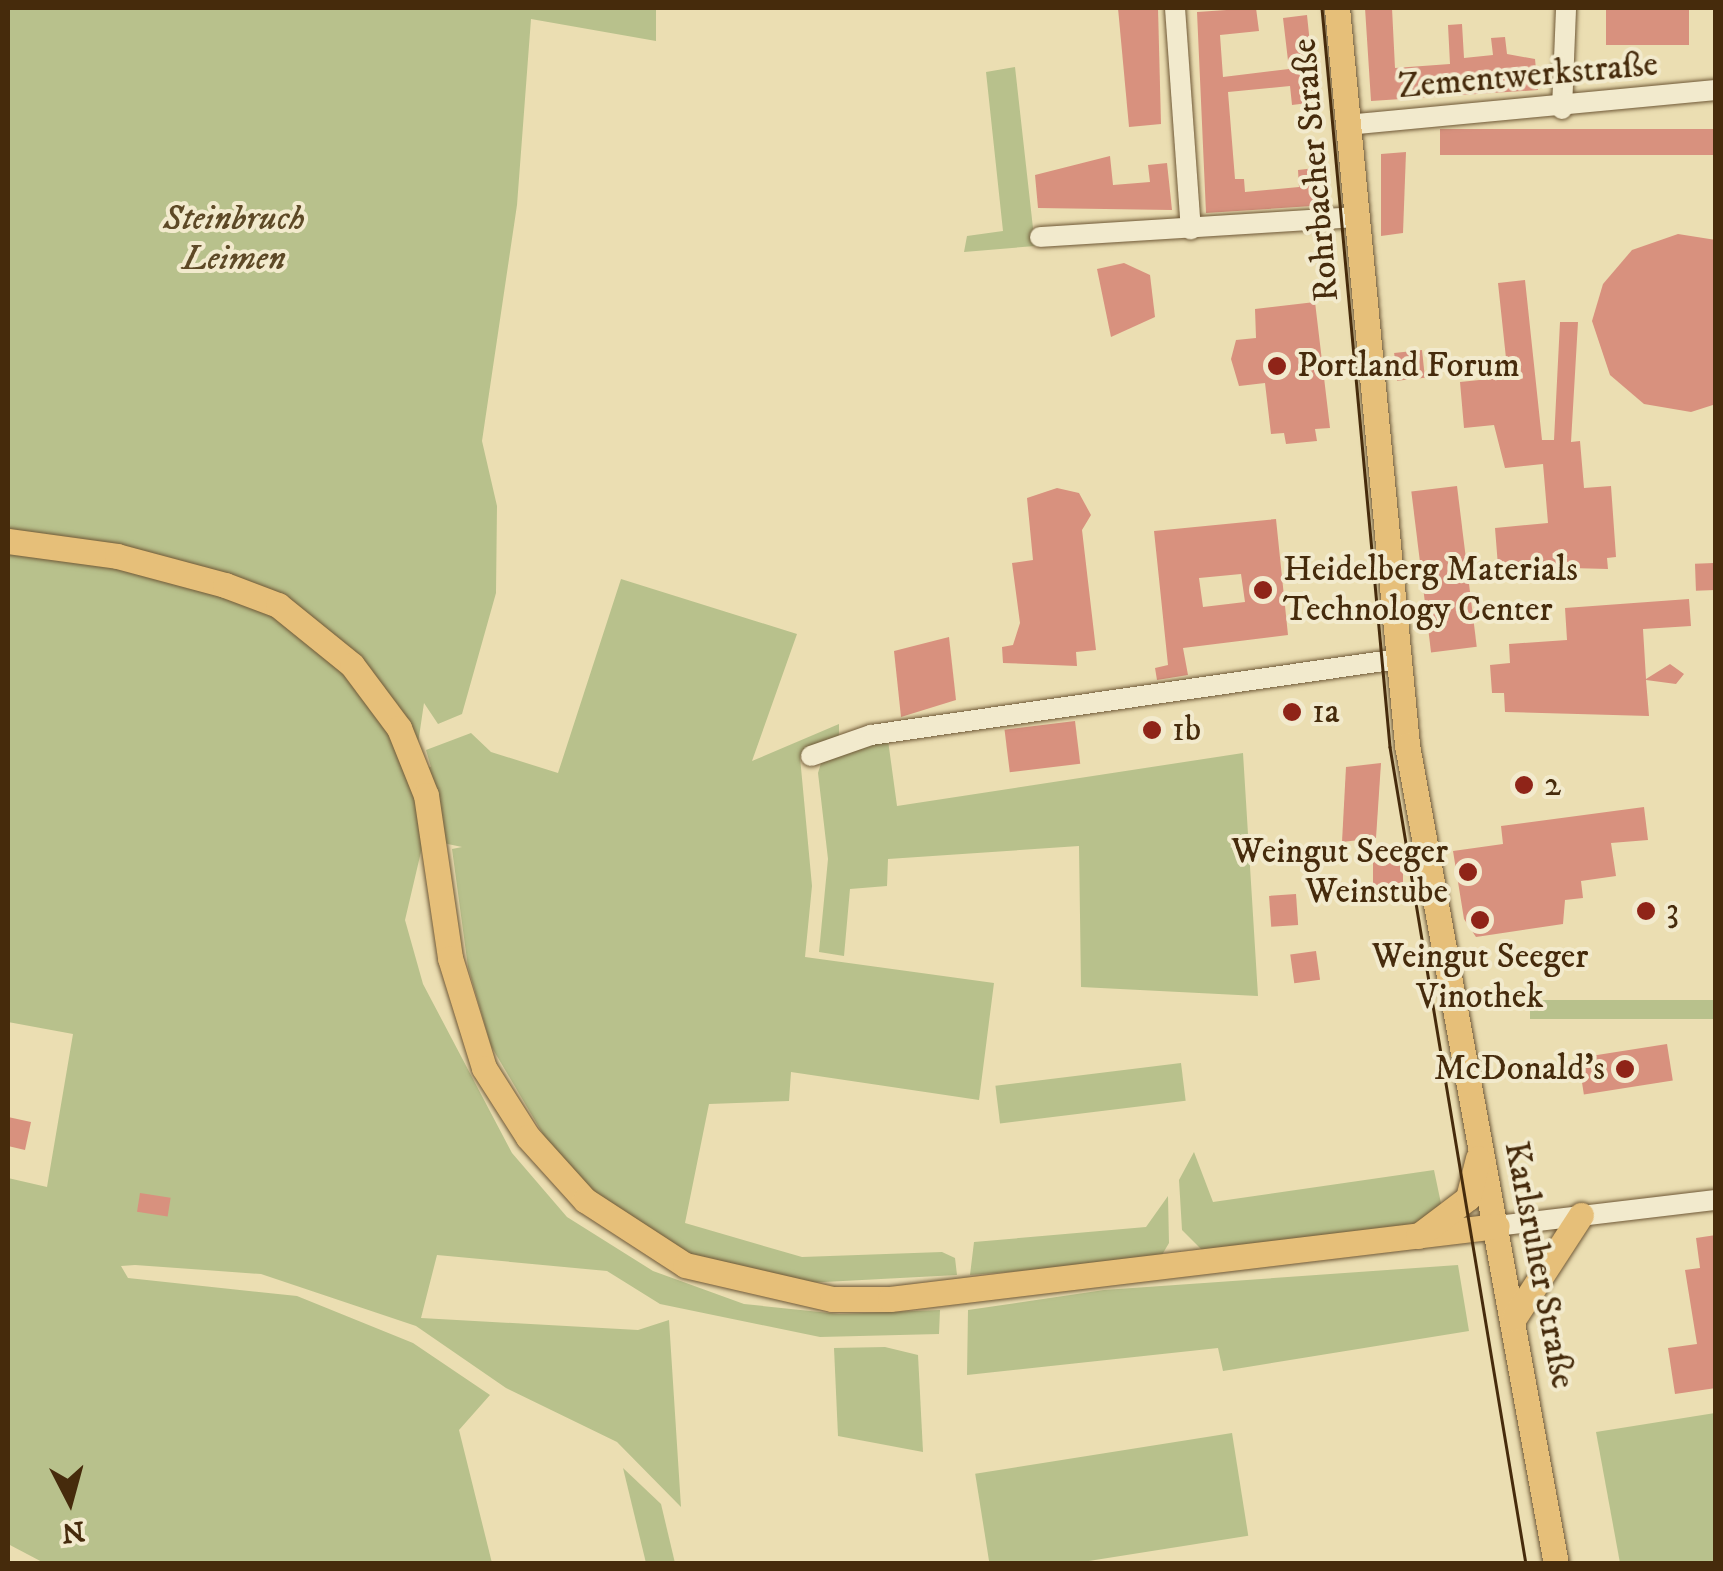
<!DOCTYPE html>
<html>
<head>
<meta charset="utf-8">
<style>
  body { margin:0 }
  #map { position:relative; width:1723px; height:1571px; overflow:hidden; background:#ebdeb2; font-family:"IM FELL DW Pica",serif }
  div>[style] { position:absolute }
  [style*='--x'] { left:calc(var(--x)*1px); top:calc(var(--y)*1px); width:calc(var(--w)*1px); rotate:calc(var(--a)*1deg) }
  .green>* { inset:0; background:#b8c18c; transform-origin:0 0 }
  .building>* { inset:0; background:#d8917e; transform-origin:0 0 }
  .roads { filter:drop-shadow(0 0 2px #6f5836) drop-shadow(0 0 2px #6f5836) }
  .minor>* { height:20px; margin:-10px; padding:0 10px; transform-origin:10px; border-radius:10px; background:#f2eacd }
  .major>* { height:25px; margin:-12.5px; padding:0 12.5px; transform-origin:12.5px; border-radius:12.5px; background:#e6bf79 }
  .tram>* { height:2.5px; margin:-1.25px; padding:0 1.25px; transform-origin:1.25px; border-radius:1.25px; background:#462b0c }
  .dots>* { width:28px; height:28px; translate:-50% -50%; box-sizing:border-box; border:5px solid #f2eacd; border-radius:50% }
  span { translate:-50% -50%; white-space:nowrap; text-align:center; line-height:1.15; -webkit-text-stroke:8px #f2eacd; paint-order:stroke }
  .street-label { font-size:35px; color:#462b0c }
  .park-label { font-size:35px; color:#5d4926; font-style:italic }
  .poi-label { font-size:35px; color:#462b0c }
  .left { translate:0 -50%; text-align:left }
  .right { translate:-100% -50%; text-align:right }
  .frame { position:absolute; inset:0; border:10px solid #462b0c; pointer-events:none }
  .north { position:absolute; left:20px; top:1451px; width:100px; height:100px; -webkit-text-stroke:8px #f2eacd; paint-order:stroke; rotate:174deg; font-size:28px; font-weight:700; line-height:40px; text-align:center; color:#462b0c }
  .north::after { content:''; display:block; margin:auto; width:35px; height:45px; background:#462b0c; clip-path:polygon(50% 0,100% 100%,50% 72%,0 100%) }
</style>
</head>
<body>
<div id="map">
  <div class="green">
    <div style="clip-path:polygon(8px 8px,656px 8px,656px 41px,531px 19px,517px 205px,482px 441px,497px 506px,496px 593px,462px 714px,438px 724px,424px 703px,415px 764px,431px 767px,426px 750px,471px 733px,491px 752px,558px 773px,621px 579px,797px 634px,752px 761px,839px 724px,839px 742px,800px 757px,812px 886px,805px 957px,994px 983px,979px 1100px,791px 1072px,789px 1101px,709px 1104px,685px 1223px,802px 1257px,942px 1252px,955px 1258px,957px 1275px,786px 1284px,682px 1253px,591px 1195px,550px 1146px,491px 1046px,468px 967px,452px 849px,462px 847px,424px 839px,405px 920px,423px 984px,512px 1153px,567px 1217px,653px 1271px,744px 1304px,839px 1314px,940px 1310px,939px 1334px,820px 1337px,660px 1304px,607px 1271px,437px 1255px,421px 1318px,638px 1330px,669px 1320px,681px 1507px,617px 1442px,506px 1388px,416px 1326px,261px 1274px,135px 1265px,121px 1266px,128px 1278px,297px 1296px,413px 1343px,490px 1395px,459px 1430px,492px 1563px,46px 1564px,8px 1544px,8px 1178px,47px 1187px,73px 1034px,8px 1022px)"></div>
    <div style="clip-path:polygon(1015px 67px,1035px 246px,964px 252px,967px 236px,1003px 231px,986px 72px)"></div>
    <div style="clip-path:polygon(888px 740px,897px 806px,1243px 753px,1258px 996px,1081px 987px,1079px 846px,888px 859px,887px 886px,850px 889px,844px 956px,819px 952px,828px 859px,818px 773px,822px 760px)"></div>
    <div style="left:1715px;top:1000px;width:19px;height:185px;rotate:90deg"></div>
    <div style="left:1181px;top:1063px;width:38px;height:187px;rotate:83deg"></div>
    <div style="clip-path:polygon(1194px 1152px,1213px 1202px,1434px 1170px,1443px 1213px,1408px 1227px,1207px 1255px,1182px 1230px,1179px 1180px)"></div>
    <div style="clip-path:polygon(1168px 1196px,1169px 1243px,1159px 1260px,970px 1275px,974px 1242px,1146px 1227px)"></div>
    <div style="clip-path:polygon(1458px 1265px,1469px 1331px,1223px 1371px,1218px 1348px,967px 1375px,968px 1310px,1104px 1290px)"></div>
    <div style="clip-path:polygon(885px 1347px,918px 1355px,923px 1452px,838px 1436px,834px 1348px)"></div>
    <div style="clip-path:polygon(1715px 1413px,1715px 1563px,1620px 1563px,1596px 1432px)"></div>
    <div style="left:1232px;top:1433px;width:104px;height:260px;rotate:81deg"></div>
    <div style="clip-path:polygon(623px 1468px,661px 1504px,675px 1563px,646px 1563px)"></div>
  </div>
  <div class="building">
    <div style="clip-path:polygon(1118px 8px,1158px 8px,1161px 124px,1129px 127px)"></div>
    <div style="clip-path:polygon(1256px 8px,1259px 31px,1220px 35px,1223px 77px,1289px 69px,1283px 18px,1307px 15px,1316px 102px,1292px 105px,1290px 86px,1228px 92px,1235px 179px,1244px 179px,1245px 192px,1299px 187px,1298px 170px,1324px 167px,1327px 205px,1206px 213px,1197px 12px)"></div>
    <div style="clip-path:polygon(1365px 8px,1392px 8px,1395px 68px,1450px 64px,1448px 25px,1462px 24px,1464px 58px,1493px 55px,1491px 38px,1505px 37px,1507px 54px,1535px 59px,1538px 90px,1371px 101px)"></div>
    <div style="left:1606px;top:8px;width:83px;height:37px"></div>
    <div style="left:1716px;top:129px;width:26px;height:276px;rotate:90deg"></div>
    <div style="clip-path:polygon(1406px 152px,1403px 233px,1381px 236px,1381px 154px)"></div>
    <div style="clip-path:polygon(1110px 156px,1113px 185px,1150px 182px,1148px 165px,1167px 163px,1172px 210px,1038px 208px,1035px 175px)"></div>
    <div style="clip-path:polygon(1678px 234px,1716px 240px,1716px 404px,1691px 412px,1644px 404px,1610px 375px,1592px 321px,1603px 284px,1632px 250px)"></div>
    <div style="clip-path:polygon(1124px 263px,1150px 275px,1155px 317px,1111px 337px,1097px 269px)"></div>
    <div style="clip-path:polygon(1525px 280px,1542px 440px,1554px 440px,1560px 322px,1578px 322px,1571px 442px,1580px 441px,1584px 488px,1611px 486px,1616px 557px,1607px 558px,1608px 569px,1498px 566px,1495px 528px,1548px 523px,1543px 464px,1505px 468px,1494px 425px,1464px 428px,1460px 382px,1508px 377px,1498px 283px)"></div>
    <div style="clip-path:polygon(1315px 302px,1330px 428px,1315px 429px,1317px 441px,1286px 444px,1284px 433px,1271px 434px,1265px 383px,1239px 386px,1231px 359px,1236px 340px,1256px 338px,1255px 309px)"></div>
    <div style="left:1422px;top:350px;width:28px;height:28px;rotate:84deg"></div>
    <div style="left:1457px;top:486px;width:162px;height:46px;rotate:83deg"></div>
    <div style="clip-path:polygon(1057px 488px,1079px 493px,1091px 515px,1082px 530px,1096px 650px,1076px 652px,1077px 666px,1003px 663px,1002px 647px,1013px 645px,1020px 623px,1012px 563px,1033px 560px,1027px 498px)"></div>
    <div style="clip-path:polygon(evenodd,1276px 519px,1288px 635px,1183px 648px,1188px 675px,1157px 680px,1155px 668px,1168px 665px,1154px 531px,1276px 519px,1241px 574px,1245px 602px,1203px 607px,1199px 578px,1241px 574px)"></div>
    <div style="left:1714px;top:563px;width:27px;height:19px;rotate:88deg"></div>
    <div style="clip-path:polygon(1689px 599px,1691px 626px,1643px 629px,1646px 679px,1670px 664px,1684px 674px,1676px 684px,1646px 680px,1649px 716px,1505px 712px,1504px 693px,1492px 693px,1490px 665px,1510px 663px,1509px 644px,1567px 640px,1565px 608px)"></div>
    <div style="clip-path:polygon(949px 637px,956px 700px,901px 717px,894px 651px)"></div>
    <div style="left:1075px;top:721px;width:43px;height:71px;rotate:83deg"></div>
    <div style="clip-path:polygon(1381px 763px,1376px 838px,1342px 842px,1346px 767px)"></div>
    <div style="clip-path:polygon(1644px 807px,1648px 840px,1611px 843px,1616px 876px,1581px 881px,1583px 898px,1565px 900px,1563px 924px,1476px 937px,1464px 919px,1453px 851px,1503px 844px,1501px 826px)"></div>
    <div style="left:1373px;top:853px;width:30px;height:34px"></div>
    <div style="left:1296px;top:894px;width:31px;height:27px;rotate:86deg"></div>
    <div style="left:1316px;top:951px;width:29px;height:26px;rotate:82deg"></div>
    <div style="left:1667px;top:1044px;width:37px;height:90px;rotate:81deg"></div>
    <div style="clip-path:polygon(8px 1117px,31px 1122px,25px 1150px,8px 1146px)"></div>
    <div style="left:140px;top:1193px;width:31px;height:19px;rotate:9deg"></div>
    <div style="clip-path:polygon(1716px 1235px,1716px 1388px,1675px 1394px,1668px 1348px,1697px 1344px,1685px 1270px,1700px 1268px,1696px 1238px)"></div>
  </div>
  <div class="roads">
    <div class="minor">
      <div style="--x:1175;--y:8;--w:222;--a:85.9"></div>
      <div style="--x:1562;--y:109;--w:101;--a:-87.7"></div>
      <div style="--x:1346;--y:125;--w:372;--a:-5.4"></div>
      <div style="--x:1040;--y:237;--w:315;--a:-3.6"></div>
      <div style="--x:811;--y:756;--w:64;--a:-19.3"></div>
      <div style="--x:871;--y:735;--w:532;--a:-8.21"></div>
      <div style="--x:1497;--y:1226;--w:221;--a:-6.8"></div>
    </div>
    <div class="major">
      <div style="--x:1337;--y:8;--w:740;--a:84.57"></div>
      <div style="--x:1407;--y:745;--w:832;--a:79.69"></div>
      <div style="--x:8;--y:541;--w:110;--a:7.8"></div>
      <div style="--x:117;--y:556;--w:112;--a:15"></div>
      <div style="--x:225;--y:585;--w:57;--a:20.7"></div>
      <div style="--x:278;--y:605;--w:95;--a:39"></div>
      <div style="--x:352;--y:665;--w:79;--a:53.3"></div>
      <div style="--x:399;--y:728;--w:72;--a:68.1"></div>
      <div style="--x:426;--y:795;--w:165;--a:81.6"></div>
      <div style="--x:450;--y:958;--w:115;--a:72.8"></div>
      <div style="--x:484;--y:1068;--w:82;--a:57.5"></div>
      <div style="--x:528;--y:1137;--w:85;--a:47.9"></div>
      <div style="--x:585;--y:1200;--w:119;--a:33"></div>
      <div style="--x:685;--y:1265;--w:151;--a:13"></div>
      <div style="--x:832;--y:1299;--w:58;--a:0"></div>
      <div style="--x:890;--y:1299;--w:611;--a:-6.86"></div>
      <div style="--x:1418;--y:1236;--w:63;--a:-37.2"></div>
      <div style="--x:1468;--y:1198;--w:41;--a:-76"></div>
      <div style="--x:1514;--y:1318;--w:123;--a:-57"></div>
    </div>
  </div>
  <div class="tram">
    <div style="--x:1322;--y:8;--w:742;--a:84.74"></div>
    <div style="--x:1390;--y:747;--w:828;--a:80.55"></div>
  </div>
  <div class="dots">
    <div style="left:1277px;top:366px;background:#8f2418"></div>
    <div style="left:1263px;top:590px;background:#8f2418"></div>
    <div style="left:1292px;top:712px;background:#8f2418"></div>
    <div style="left:1152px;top:730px;background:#8f2418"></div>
    <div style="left:1524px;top:785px;background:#8f2418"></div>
    <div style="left:1468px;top:872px;background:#8f2418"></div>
    <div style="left:1646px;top:911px;background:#8f2418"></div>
    <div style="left:1480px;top:920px;background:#8f2418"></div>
    <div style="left:1625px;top:1069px;background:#8f2418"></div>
  </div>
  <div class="street-label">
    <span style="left:1528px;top:76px;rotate:-5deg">Zementwerkstraße</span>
    <span style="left:1316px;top:170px;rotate:-95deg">Rohrbacher Straße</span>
    <span style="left:1539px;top:1265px;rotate:79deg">Karlsruher Straße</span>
  </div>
  <div class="park-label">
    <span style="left:234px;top:239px">Steinbruch<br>Leimen</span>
  </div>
  <div class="poi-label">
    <span class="left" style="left:1297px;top:366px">Portland Forum</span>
    <span class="left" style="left:1283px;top:590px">Heidelberg Materials<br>Technology Center</span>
    <span class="left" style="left:1312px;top:712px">1a</span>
    <span class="left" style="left:1172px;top:730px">1b</span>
    <span class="left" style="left:1544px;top:785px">2</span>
    <span class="right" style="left:1448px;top:872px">Weingut Seeger<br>Weinstube</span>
    <span class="left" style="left:1666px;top:911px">3</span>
    <span style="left:1480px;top:977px">Weingut Seeger<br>Vinothek</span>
    <span class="right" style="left:1605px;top:1069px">McDonald's</span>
  </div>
  <div class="frame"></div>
  <div class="north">N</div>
</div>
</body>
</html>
